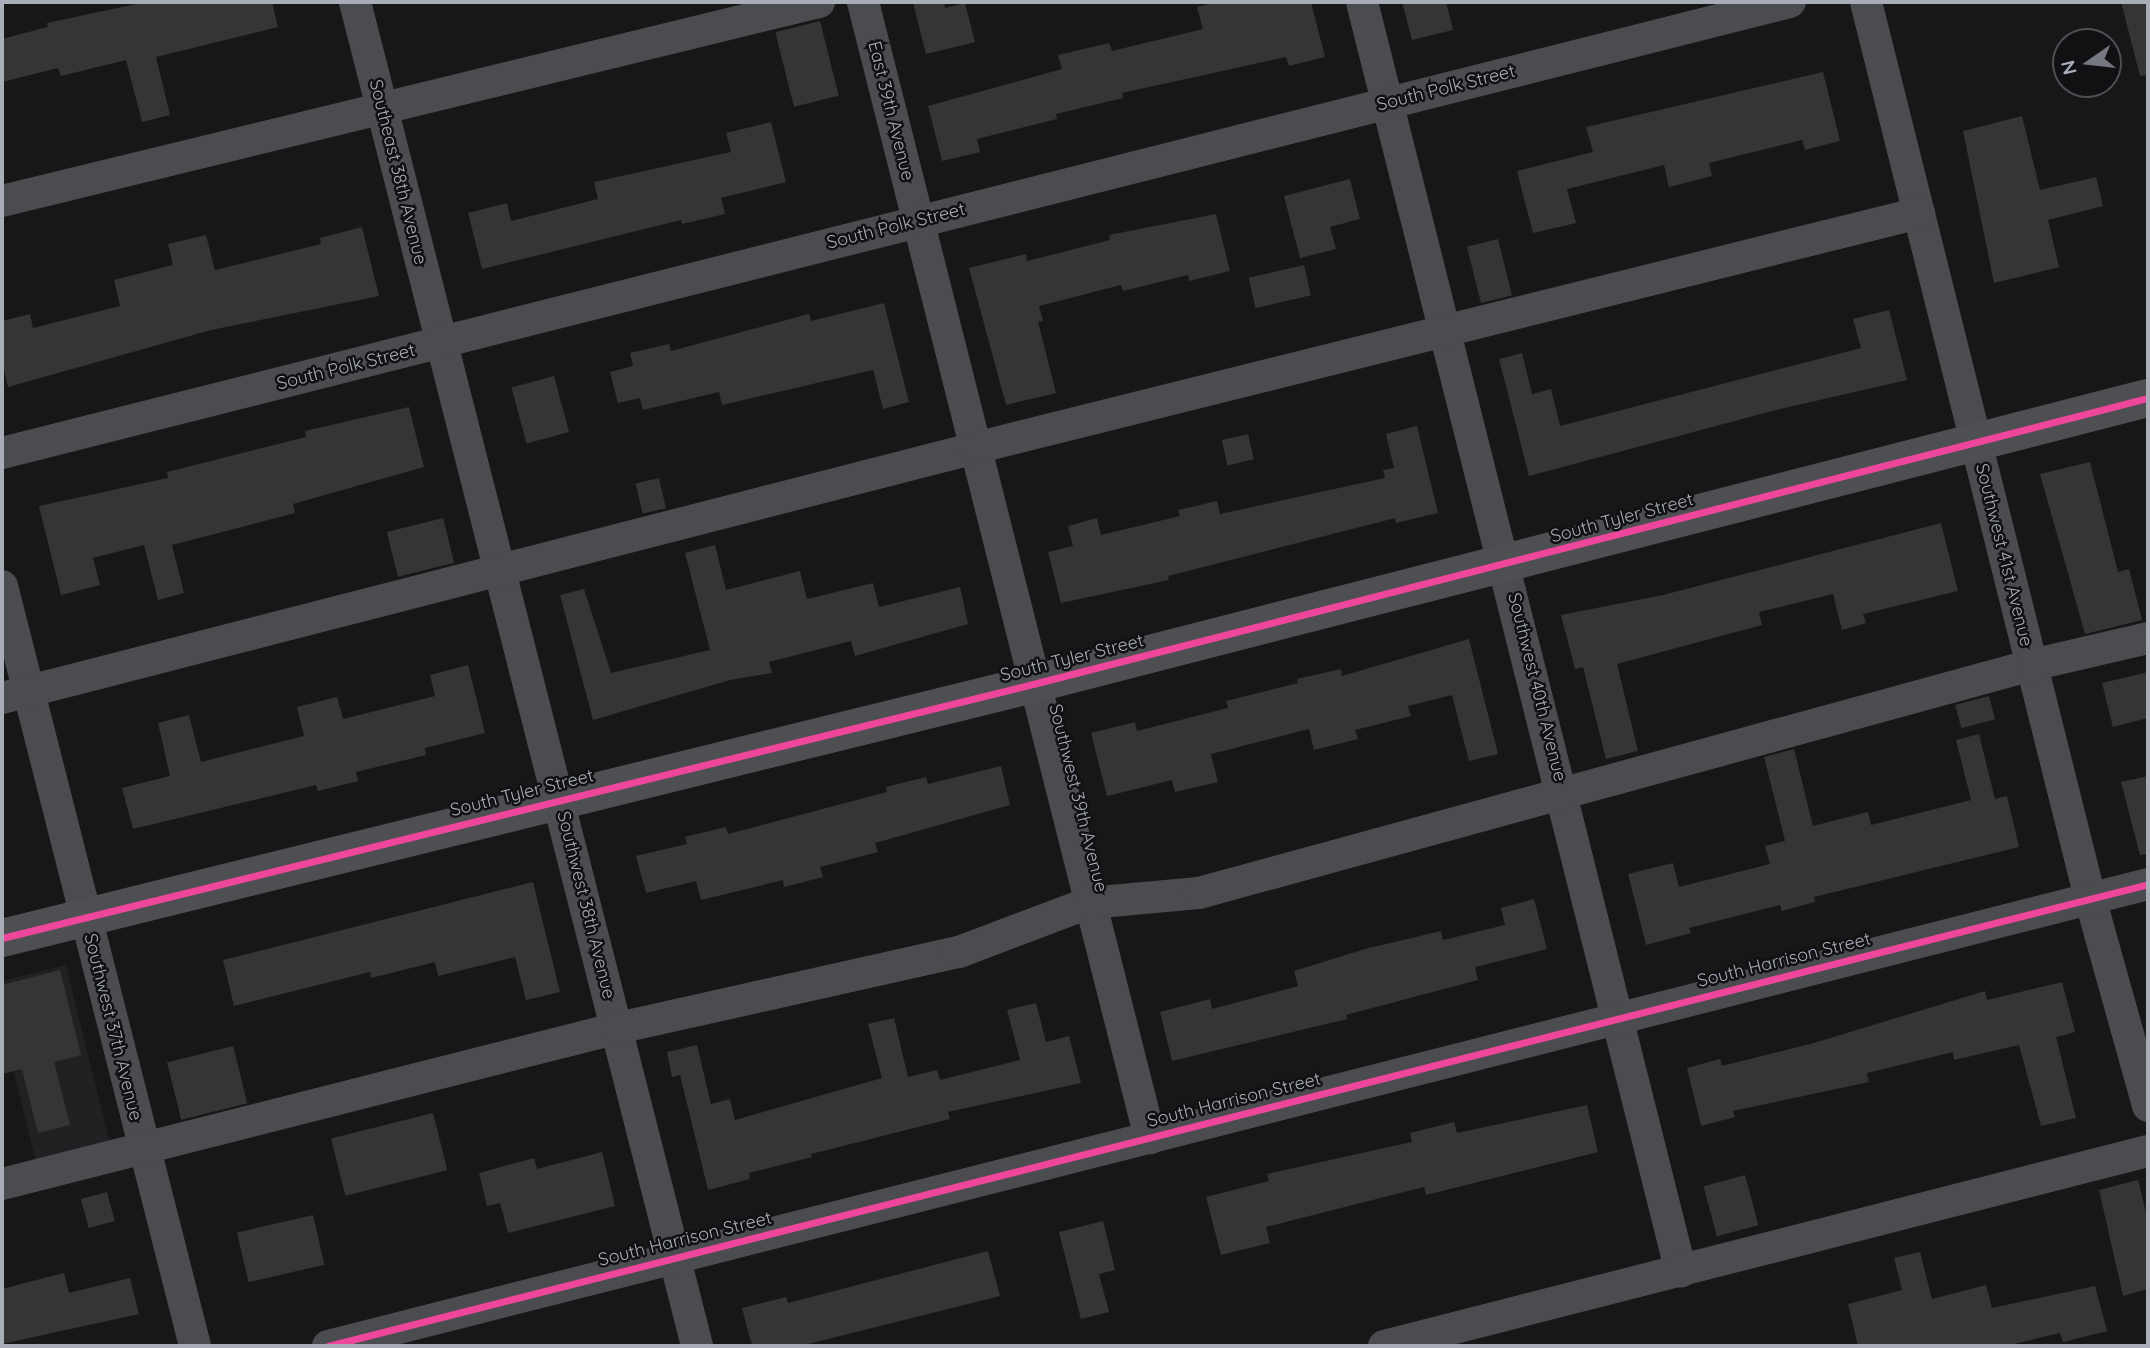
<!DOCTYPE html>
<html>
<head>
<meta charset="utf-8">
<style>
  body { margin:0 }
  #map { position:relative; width:2150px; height:1348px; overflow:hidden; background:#171717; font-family:Quicksand,sans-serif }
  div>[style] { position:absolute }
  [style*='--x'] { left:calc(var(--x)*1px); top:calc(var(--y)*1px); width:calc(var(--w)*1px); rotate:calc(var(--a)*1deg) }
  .built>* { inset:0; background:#212123 }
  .building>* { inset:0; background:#353536; transform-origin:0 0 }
  .minor>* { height:32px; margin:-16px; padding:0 16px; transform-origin:16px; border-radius:16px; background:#4b4c50 }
  .major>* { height:38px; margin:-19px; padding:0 19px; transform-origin:19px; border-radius:19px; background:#4d4f52 }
  .cycleway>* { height:7px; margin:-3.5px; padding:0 3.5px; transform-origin:3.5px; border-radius:3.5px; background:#ed469a }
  span { translate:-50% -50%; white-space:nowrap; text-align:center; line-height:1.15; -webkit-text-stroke:5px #111113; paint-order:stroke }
  .street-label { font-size:18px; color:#a8adb8 }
  .frame { position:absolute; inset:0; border:4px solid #a8adb8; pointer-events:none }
  .north { position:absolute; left:2052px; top:28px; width:70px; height:70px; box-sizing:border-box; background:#111113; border:2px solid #4d4f55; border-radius:50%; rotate:256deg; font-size:19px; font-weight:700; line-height:28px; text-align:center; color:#a8adb8 }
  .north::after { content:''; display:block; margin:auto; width:24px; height:32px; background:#757880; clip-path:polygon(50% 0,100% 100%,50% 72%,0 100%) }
</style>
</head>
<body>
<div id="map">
  <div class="built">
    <div style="clip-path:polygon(66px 965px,110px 1144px,36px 1162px,2px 1025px,2px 981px)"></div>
  </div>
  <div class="building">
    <div style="clip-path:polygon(145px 2px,272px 2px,278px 27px,156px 57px,170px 115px,142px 122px,126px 60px,61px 76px,58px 68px,2px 82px,2px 39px,48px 27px,47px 23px)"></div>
    <div style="clip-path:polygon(913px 2px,944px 2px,945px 8px,965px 3px,975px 42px,926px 54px)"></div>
    <div style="clip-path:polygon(1217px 2px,1311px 2px,1325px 57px,1289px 66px,1286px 57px,1122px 93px,1123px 98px,1056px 114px,1057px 119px,977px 139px,980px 152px,942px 161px,928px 106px,1062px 69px,1058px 55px,1109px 43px,1112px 51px,1203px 29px,1197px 7px)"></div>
    <div style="clip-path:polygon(1402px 2px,1446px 2px,1453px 30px,1412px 40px)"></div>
    <div style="clip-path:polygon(2121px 2px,2148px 2px,2148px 75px,2140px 76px)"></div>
    <div style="left:820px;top:21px;width:77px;height:46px;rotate:76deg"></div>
    <div style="clip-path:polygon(1823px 72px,1840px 141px,1805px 150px,1802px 140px,1709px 163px,1712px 176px,1669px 187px,1664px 165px,1567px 189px,1576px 223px,1533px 233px,1517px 171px,1593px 152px,1586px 127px)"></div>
    <div style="clip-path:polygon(2022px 116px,2040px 190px,2096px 177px,2103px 206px,2048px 220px,2059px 267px,1994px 283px,1963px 131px)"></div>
    <div style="clip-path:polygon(771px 122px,786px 182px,721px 198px,725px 214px,682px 224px,681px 220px,482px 269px,468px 213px,507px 203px,511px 221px,598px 199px,594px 182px,731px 152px,726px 133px)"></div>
    <div style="clip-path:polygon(1350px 179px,1360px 219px,1330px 227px,1336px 249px,1300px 258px,1284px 196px)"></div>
    <div style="clip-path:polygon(1216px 214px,1230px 271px,1189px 281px,1188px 275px,1123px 291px,1121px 285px,1039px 306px,1043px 321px,1038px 322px,1056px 393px,1006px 405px,969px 268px,1026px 254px,1027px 261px,1110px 240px,1109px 235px)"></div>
    <div style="clip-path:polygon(362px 227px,379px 296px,211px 330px,8px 387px,2px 361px,2px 321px,30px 314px,33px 328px,120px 306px,114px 280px,173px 265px,168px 244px,206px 235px,215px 270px,321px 244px,320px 238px)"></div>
    <div style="left:1498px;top:239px;width:58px;height:32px;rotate:76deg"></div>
    <div style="left:1304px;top:265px;width:31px;height:57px;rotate:77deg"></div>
    <div style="clip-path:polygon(884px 303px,909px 402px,883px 409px,873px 370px,722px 405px,719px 392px,643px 410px,640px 398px,618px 403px,610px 372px,633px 366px,630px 353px,669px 344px,671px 351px,809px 314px,811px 321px)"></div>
    <div style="clip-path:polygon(1889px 310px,1907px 380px,1772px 411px,1529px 476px,1499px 359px,1522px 353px,1532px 394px,1551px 389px,1560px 426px,1861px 348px,1853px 319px)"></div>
    <div style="left:554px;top:376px;width:58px;height:44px;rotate:75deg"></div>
    <div style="clip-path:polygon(409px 407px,424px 467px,293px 504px,295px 513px,172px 545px,184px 593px,158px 600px,144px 545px,93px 558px,100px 585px,61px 595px,39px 506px,168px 478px,167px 472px,306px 437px,305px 431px)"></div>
    <div style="clip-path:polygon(1417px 426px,1438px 513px,1396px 523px,1395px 518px,1168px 576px,1169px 580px,1061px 603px,1048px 552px,1073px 546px,1068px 526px,1097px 518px,1101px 535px,1180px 516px,1178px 510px,1217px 501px,1220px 514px,1385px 478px,1383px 470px,1394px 468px,1386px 434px)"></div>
    <div style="left:1248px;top:434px;width:26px;height:27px;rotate:77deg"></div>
    <div style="clip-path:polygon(2090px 462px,2118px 572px,2129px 569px,2142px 620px,2085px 634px,2040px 474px)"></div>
    <div style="left:659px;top:478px;width:31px;height:24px;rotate:77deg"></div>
    <div style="left:443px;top:518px;width:46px;height:58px;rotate:76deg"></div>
    <div style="clip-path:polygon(1941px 523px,1958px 591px,1863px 614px,1866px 623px,1842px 630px,1833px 594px,1759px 612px,1762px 625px,1617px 664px,1638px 751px,1606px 759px,1583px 667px,1575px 669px,1561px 615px,1663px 595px)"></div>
    <div style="clip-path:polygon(715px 545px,726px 590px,800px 571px,807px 599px,873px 583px,879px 607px,960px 587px,968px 624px,855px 656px,851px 641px,769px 662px,772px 673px,730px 680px,593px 720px,560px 595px,584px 589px,611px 673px,710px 650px,685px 553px)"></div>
    <div style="clip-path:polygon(1469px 639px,1498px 754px,1469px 761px,1452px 695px,1408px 706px,1411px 716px,1355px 730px,1358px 739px,1314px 750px,1309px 729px,1211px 754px,1218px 782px,1175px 792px,1172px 780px,1107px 796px,1091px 733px,1135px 722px,1137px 731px,1228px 708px,1226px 701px,1298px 683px,1297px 679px,1341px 669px,1342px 676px)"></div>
    <div style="clip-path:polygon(468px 665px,485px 733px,425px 748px,426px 755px,356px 772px,358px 781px,318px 791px,316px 785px,133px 829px,122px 788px,170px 776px,158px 723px,189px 715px,201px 762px,304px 736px,297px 707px,337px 697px,343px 719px,435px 696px,430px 675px)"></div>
    <div style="clip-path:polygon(2148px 672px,2148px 718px,2113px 727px,2102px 683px)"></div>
    <div style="left:1989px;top:696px;width:24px;height:35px;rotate:75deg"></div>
    <div style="clip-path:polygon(1979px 734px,1995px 799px,2007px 796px,2019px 847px,1814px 897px,1815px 902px,1782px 911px,1780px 905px,1689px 928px,1691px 933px,1646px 945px,1628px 874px,1673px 863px,1679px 887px,1770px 864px,1765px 846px,1785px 841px,1764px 757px,1794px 749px,1813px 826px,1868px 812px,1871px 825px,1971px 800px,1956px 740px)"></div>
    <div style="clip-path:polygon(1001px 766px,1010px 805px,875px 843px,878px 852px,820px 867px,823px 877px,784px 887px,783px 880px,701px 900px,696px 881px,646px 893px,636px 856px,687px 844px,685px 837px,726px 827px,728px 834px,887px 792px,886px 787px,926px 777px,928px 784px)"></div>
    <div style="clip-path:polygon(2148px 776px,2148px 854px,2140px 855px,2121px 782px)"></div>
    <div style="clip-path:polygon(533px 882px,560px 992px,526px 1000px,515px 957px,438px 976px,435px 962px,371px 978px,370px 972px,234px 1006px,223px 960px)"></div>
    <div style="clip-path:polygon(1534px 899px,1547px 949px,1475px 967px,1478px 980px,1346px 1015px,1347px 1019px,1172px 1061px,1160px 1012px,1210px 999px,1212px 1009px,1298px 986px,1294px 971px,1365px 949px,1441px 931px,1443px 940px,1505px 925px,1501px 908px)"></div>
    <div style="clip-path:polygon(60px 970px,81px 1055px,54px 1062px,70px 1125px,38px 1133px,22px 1069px,2px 1074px,2px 985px)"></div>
    <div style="clip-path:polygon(2062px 982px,2075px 1032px,2056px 1037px,2076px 1118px,2041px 1126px,2019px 1045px,1954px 1060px,1953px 1052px,1867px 1073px,1869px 1082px,1733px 1111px,1735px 1117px,1701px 1126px,1687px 1068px,1720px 1059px,1722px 1066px,1814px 1043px,1985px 991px,1987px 1000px)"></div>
    <div style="clip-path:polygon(1036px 1003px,1046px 1042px,1069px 1036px,1081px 1083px,948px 1112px,950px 1119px,811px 1154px,812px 1157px,749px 1173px,750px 1179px,708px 1190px,680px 1075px,672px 1077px,667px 1052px,697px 1045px,711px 1104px,730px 1099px,735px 1120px,882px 1078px,868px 1024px,894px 1018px,908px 1077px,937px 1070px,940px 1080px,1020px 1060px,1007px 1010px)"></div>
    <div style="left:233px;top:1046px;width:59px;height:68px;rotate:76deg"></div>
    <div style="clip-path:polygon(1587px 1105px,1598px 1152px,1426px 1195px,1424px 1187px,1266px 1227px,1270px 1243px,1221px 1255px,1206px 1197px,1269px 1181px,1267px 1174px,1412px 1142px,1410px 1133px,1454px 1122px,1457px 1133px)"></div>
    <div style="left:433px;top:1113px;width:59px;height:105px;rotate:76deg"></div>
    <div style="clip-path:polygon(602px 1152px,615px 1206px,508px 1233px,500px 1203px,487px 1206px,479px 1173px,534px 1158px,537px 1169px)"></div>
    <div style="left:1745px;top:1175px;width:52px;height:43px;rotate:75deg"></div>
    <div style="clip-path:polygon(2138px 1180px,2148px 1221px,2148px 1289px,2123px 1296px,2099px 1190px)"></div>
    <div style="left:107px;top:1192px;width:30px;height:27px;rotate:75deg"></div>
    <div style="left:313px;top:1215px;width:51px;height:78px;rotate:77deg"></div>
    <div style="clip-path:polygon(1103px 1221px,1115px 1270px,1099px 1274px,1109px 1312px,1081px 1319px,1059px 1232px)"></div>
    <div style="clip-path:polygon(988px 1251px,1000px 1296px,800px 1346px,752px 1346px,742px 1308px,786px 1297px,788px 1303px)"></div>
    <div style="clip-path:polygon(1920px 1252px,1932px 1299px,1986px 1285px,1992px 1308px,2095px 1286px,2107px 1331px,2063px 1342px,2060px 1333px,2005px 1346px,1858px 1346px,1848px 1304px,1902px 1290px,1894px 1258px)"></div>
    <div style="clip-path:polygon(64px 1273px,69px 1293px,130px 1278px,139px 1314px,2px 1344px,2px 1289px)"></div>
  </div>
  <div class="minor">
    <div style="--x:355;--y:2;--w:1387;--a:75.72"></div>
    <div style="--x:863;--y:2;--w:1172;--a:75.82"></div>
    <div style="--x:1362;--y:2;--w:1309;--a:75.9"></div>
    <div style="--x:1866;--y:2;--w:924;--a:75.96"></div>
    <div style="--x:2090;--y:898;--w:216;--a:74.4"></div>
    <div style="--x:2;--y:201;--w:841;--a:-13.69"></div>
    <div style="--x:2;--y:453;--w:1844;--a:-14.16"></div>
    <div style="--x:2;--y:586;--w:784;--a:75.75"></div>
    <div style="--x:2;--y:698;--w:1005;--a:-14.41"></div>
    <div style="--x:975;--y:448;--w:973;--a:-13.98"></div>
    <div style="--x:2;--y:1184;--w:635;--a:-14.21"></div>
    <div style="--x:618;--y:1028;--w:349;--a:-12.6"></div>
    <div style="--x:959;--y:952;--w:139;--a:-20.7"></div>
    <div style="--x:1089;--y:903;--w:110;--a:-5.2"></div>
    <div style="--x:1199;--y:893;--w:864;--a:-15.31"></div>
    <div style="--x:2032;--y:665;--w:119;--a:-13.1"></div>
    <div style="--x:328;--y:1346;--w:1878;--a:-14.24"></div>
    <div style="--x:1384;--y:1346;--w:788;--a:-14.32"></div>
  </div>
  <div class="major">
    <div style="--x:2;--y:938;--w:1062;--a:-13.84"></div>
    <div style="--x:1033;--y:684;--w:1151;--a:-14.39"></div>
  </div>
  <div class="cycleway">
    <div style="--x:2;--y:938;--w:1062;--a:-13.84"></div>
    <div style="--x:1033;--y:684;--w:1151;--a:-14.39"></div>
    <div style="--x:328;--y:1346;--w:1878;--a:-14.24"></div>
  </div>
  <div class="street-label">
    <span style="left:1446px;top:88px;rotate:-14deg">South Polk Street</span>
    <span style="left:891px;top:111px;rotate:76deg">East 39th Avenue</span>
    <span style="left:398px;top:172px;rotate:76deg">Southeast 38th Avenue</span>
    <span style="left:896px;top:226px;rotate:-14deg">South Polk Street</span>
    <span style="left:346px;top:367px;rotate:-14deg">South Polk Street</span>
    <span style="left:1622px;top:518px;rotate:-15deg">South Tyler Street</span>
    <span style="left:2004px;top:555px;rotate:76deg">Southwest 41st Avenue</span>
    <span style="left:1072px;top:658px;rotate:-14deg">South Tyler Street</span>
    <span style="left:1537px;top:687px;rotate:76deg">Southwest 40th Avenue</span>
    <span style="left:522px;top:793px;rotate:-14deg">South Tyler Street</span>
    <span style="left:1078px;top:798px;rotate:76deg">Southwest 39th Avenue</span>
    <span style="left:586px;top:905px;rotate:76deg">Southwest 38th Avenue</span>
    <span style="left:1784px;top:960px;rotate:-14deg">South Harrison Street</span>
    <span style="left:113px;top:1027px;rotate:76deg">Southwest 37th Avenue</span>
    <span style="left:1234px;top:1100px;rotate:-14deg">South Harrison Street</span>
    <span style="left:685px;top:1239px;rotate:-14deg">South Harrison Street</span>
  </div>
  <div class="frame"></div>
  <div class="north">N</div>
</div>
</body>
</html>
